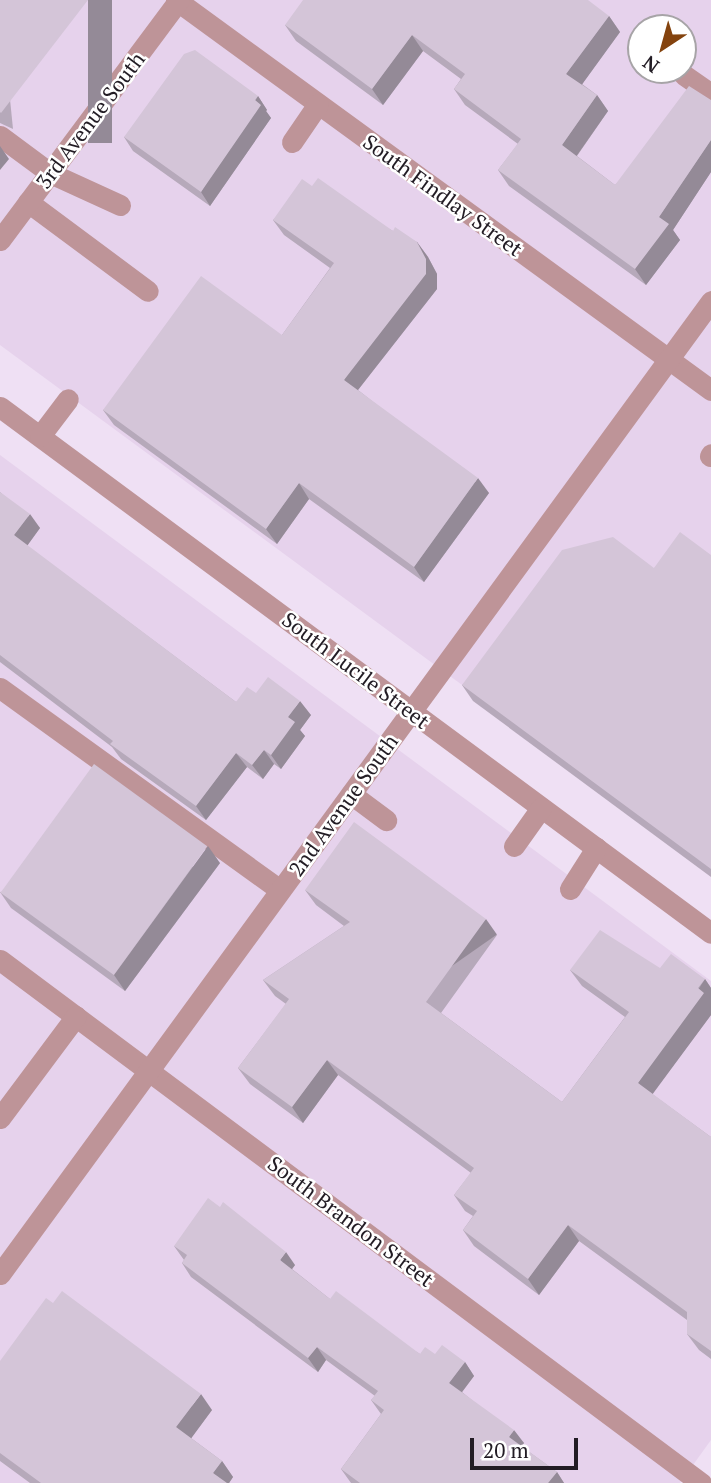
<!DOCTYPE html>
<html>
<head>
<meta charset="utf-8">
<style>
  body { margin:0 }
  #map { position:relative; width:711px; height:1483px; overflow:hidden; background:#efe0f4; font-family:"PT Serif",serif }
  div>[style] { position:absolute }
  [style*='--x'] { left:calc(var(--x)*1px); top:calc(var(--y)*1px); width:calc(var(--w)*1px); rotate:calc(var(--a)*1deg) }
  .built>* { inset:0; background:#e6d2ec }
  .minor>* { height:21px; margin:-10.5px; padding:0 10.5px; transform-origin:10.5px; border-radius:10.5px; background:#be9498 }
  .wall>* { inset:0; background:#b6a9ba }
  .shaded-wall>* { inset:0; background:#948a97; transform-origin:0 0 }
  .building>* { inset:0; background:#d4c5d8; transform-origin:0 0 }
  span { translate:-50% -50%; white-space:nowrap; text-align:center; line-height:1.15; -webkit-text-stroke:5px #fff; paint-order:stroke }
  .street-label { font-size:21px; color:#221c24 }
  .north { position:absolute; left:627px; top:14px; width:70px; height:70px; box-sizing:border-box; background:#fff; border:2px solid #a7a4a7; border-radius:50%; rotate:216deg; font-size:19px; font-weight:700; line-height:28px; text-align:center; color:#221c24 }
  .north::after { content:''; display:block; margin:auto; width:24px; height:32px; background:#84430e; clip-path:polygon(50% 0,100% 100%,50% 72%,0 100%) }
  .scale { position:absolute; left:470px; top:1438px; width:108px; height:32px; box-sizing:border-box; border:4px solid #221c24; border-top:0; padding-left:9px; font-size:21px; line-height:24px; white-space:nowrap; color:#221c24; -webkit-text-stroke:5px #fff; paint-order:stroke }
</style>
</head>
<body>
<div id="map">
  <div class="built">
    <div style="clip-path:polygon(evenodd,0 0,711px 0,711px 868px,0 345px,0 0,641px 28px,683px 28px,683px 70px,641px 70px,641px 28px)"></div>
    <div style="clip-path:polygon(0 455px,711px 981px,711px 1440px,680px 1483px,0 1483px)"></div>
  </div>
  <div class="minor">
    <div style="--x:176;--y:0;--w:662;--a:36.09"></div>
    <div style="--x:684;--y:75;--w:33;--a:35"></div>
    <div style="--x:0;--y:136;--w:62;--a:36.5"></div>
    <div style="--x:50;--y:173;--w:77;--a:24.6"></div>
    <div style="--x:292;--y:142;--w:46;--a:-55.6"></div>
    <div style="--x:28;--y:202;--w:149;--a:36.6"></div>
    <div style="--x:0;--y:240;--w:299;--a:-53.3"></div>
    <div style="--x:0;--y:407;--w:884;--a:36.49"></div>
    <div style="--x:40;--y:436;--w:46;--a:-52.9"></div>
    <div style="--x:710;--y:456;--w:2;--a:-63"></div>
    <div style="--x:0;--y:688;--w:345;--a:35.8"></div>
    <div style="--x:351;--y:794;--w:44;--a:36.6"></div>
    <div style="--x:514;--y:846;--w:47;--a:-54.6"></div>
    <div style="--x:570;--y:889;--w:49;--a:-57.6"></div>
    <div style="--x:0;--y:960;--w:875;--a:36.73"></div>
    <div style="--x:0;--y:1118;--w:127;--a:-53.3"></div>
    <div style="--x:0;--y:1274;--w:1205;--a:-53.84"></div>
  </div>
  <div class="wall">
    <div style="clip-path:polygon(0 0,13px 129px,0 123px)"></div>
    <div style="clip-path:polygon(609px 16px,620px 32px,582px 84px,597px 95px,608px 111px,577px 156px,615px 185px,711px 100px,711px 172px,673px 230px,680px 240px,646px 285px,509px 186px,498px 170px,518px 144px,465px 105px,454px 89px,461px 79px,423px 51px,383px 105px,296px 41px,285px 25px)"></div>
    <div style="clip-path:polygon(258px 96px,267px 110px,266px 111px,271px 118px,210px 206px,133px 151px,124px 137px)"></div>
    <div style="clip-path:polygon(312px 186px,393px 231px,417px 242px,428px 257px,437px 274px,437px 289px,358px 390px,489px 493px,424px 582px,309px 499px,277px 544px,114px 425px,103px 410px,282px 335px,330px 268px,284px 235px,273px 220px)"></div>
    <div style="clip-path:polygon(0 492px,40px 528px,27px 546px,236px 702px,256px 693px,311px 715px,300px 730px,305px 736px,281px 769px,274px 764px,263px 779px,247px 767px,206px 820px,121px 759px,112px 747px,0 662px)"></div>
    <div style="clip-path:polygon(711px 555px,711px 877px,473px 701px,462px 685px,654px 568px)"></div>
    <div style="clip-path:polygon(220px 863px,125px 991px,11px 908px,0 892px)"></div>
    <div style="clip-path:polygon(305px 890px,497px 935px,441px 1013px,562px 1102px,625px 1017px,582px 986px,570px 970px,660px 968px,705px 979px,711px 988px,711px 1015px,652px 1094px,711px 1137px,711px 1359px,699px 1350px,687px 1334px,687px 1320px,579px 1241px,539px 1295px,474px 1246px,463px 1230px,473px 1216px,465px 1211px,454px 1195px,471px 1173px,338px 1075px,303px 1123px,250px 1084px,238px 1068px,286px 1004px,275px 996px,263px 980px,344px 926px,316px 905px)"></div>
    <div style="clip-path:polygon(174px 1246px,295px 1265px,292px 1269px,330px 1299px,420px 1354px,435px 1354px,465px 1362px,474px 1376px,462px 1392px,524px 1443px,521px 1446px,557px 1472px,564px 1483px,351px 1483px,341px 1469px,381px 1414px,371px 1400px,375px 1396px,326px 1360px,318px 1372px,191px 1277px,182px 1263px,184px 1260px)"></div>
    <div style="clip-path:polygon(0 1361px,212px 1410px,191px 1438px,222px 1461px,233px 1477px,229px 1483px,30px 1483px,0 1461px)"></div>
  </div>
  <div class="shaded-wall">
    <div style="left:88px;top:0;width:24px;height:143px"></div>
    <div style="clip-path:polygon(609px 16px,620px 32px,578px 90px,566px 74px)"></div>
    <div style="clip-path:polygon(412px 35px,423px 51px,383px 105px,372px 89px)"></div>
    <div style="clip-path:polygon(597px 95px,608px 111px,573px 161px,562px 145px)"></div>
    <div style="clip-path:polygon(258px 96px,267px 110px,266px 111px,271px 118px,210px 206px,201px 192px)"></div>
    <div style="clip-path:polygon(711px 140px,711px 172px,673px 230px,680px 240px,646px 285px,635px 269px,659px 217px)"></div>
    <div style="clip-path:polygon(0 146px,9px 159px,0 170px)"></div>
    <div style="clip-path:polygon(417px 242px,428px 257px,437px 274px,437px 289px,354px 395px,344px 380px)"></div>
    <div style="clip-path:polygon(478px 478px,489px 493px,424px 582px,414px 567px)"></div>
    <div style="clip-path:polygon(299px 483px,309px 499px,277px 544px,266px 529px)"></div>
    <div style="clip-path:polygon(30px 514px,40px 528px,24px 550px,14px 535px)"></div>
    <div style="clip-path:polygon(300px 701px,311px 715px,300px 730px,305px 736px,281px 769px,271px 755px,288px 717px)"></div>
    <div style="clip-path:polygon(264px 750px,274px 764px,263px 779px,252px 765px)"></div>
    <div style="clip-path:polygon(236px 753px,247px 767px,206px 820px,196px 806px)"></div>
    <div style="clip-path:polygon(208px 846px,220px 863px,125px 991px,114px 975px)"></div>
    <div style="left:486px;top:919px;width:19px;height:102px;rotate:55deg"></div>
    <div style="clip-path:polygon(705px 979px,711px 988px,711px 1015px,649px 1099px,638px 1083px)"></div>
    <div style="clip-path:polygon(327px 1060px,338px 1075px,303px 1123px,292px 1107px)"></div>
    <div style="clip-path:polygon(568px 1225px,579px 1241px,539px 1295px,528px 1279px)"></div>
    <div style="clip-path:polygon(286px 1252px,295px 1265px,289px 1273px,280px 1260px)"></div>
    <div style="clip-path:polygon(317px 1347px,326px 1360px,318px 1372px,308px 1358px)"></div>
    <div style="clip-path:polygon(465px 1362px,474px 1376px,459px 1396px,449px 1383px)"></div>
    <div style="clip-path:polygon(201px 1394px,212px 1410px,187px 1444px,176px 1427px)"></div>
    <div style="clip-path:polygon(514px 1430px,524px 1443px,518px 1451px,509px 1437px)"></div>
    <div style="clip-path:polygon(222px 1461px,233px 1477px,229px 1483px,220px 1483px,213px 1473px)"></div>
    <div style="clip-path:polygon(557px 1472px,564px 1483px,548px 1483px)"></div>
  </div>
  <div class="building">
    <div style="clip-path:polygon(0 0,88px 0,1px 113px,0 112px)"></div>
    <div style="clip-path:polygon(303px 0,588px 0,609px 16px,566px 74px,597px 95px,562px 145px,615px 185px,689px 86px,711px 100px,711px 140px,659px 217px,669px 224px,635px 269px,498px 170px,521px 139px,454px 89px,465px 74px,412px 35px,372px 89px,285px 25px)"></div>
    <div style="clip-path:polygon(195px 50px,258px 96px,255px 100px,261px 105px,201px 192px,124px 137px,184px 54px)"></div>
    <div style="clip-path:polygon(318px 178px,393px 231px,395px 227px,417px 242px,426px 259px,426px 274px,344px 380px,478px 478px,414px 567px,299px 483px,266px 529px,103px 410px,201px 276px,282px 335px,334px 263px,273px 220px,302px 179px,312px 186px)"></div>
    <div style="clip-path:polygon(0 492px,30px 514px,14px 535px,236px 702px,247px 687px,256px 693px,268px 677px,300px 701px,288px 717px,295px 722px,271px 755px,264px 750px,252px 765px,236px 753px,196px 806px,110px 744px,113px 741px,0 655px)"></div>
    <div style="clip-path:polygon(680px 532px,711px 555px,711px 869px,462px 685px,562px 550px,613px 537px,654px 568px)"></div>
    <div style="left:94px;top:764px;width:140px;height:159px;rotate:36deg"></div>
    <div style="clip-path:polygon(354px 822px,486px 919px,426px 1002px,562px 1102px,629px 1012px,570px 970px,600px 930px,660px 968px,671px 954px,705px 979px,698px 988px,704px 993px,638px 1083px,711px 1137px,711px 1351px,687px 1334px,687px 1312px,568px 1225px,528px 1279px,463px 1230px,477px 1211px,454px 1195px,474px 1168px,327px 1060px,292px 1107px,238px 1068px,289px 999px,263px 980px,350px 922px,305px 890px)"></div>
    <div style="clip-path:polygon(208px 1198px,220px 1207px,223px 1202px,286px 1252px,280px 1260px,330px 1299px,336px 1291px,420px 1354px,425px 1347px,435px 1354px,442px 1345px,465px 1362px,449px 1383px,514px 1430px,509px 1437px,557px 1472px,548px 1483px,360px 1483px,341px 1469px,384px 1410px,371px 1400px,378px 1391px,317px 1347px,308px 1358px,182px 1263px,187px 1255px,174px 1246px)"></div>
    <div style="clip-path:polygon(62px 1291px,201px 1394px,176px 1427px,222px 1461px,213px 1473px,227px 1483px,41px 1483px,0 1453px,0 1361px,46px 1298px,53px 1303px)"></div>
  </div>
  <div class="street-label">
    <span style="left:90px;top:120px;rotate:-53deg">3rd Avenue South</span>
    <span style="left:443px;top:195px;rotate:36deg">South Findlay Street</span>
    <span style="left:356px;top:670px;rotate:37deg">South Lucile Street</span>
    <span style="left:343px;top:805px;rotate:-54deg">2nd Avenue South</span>
    <span style="left:351px;top:1221px;rotate:37deg">South Brandon Street</span>
  </div>
  <div class="north">N</div>
  <div class="scale">20 m</div>
</div>
</body>
</html>
